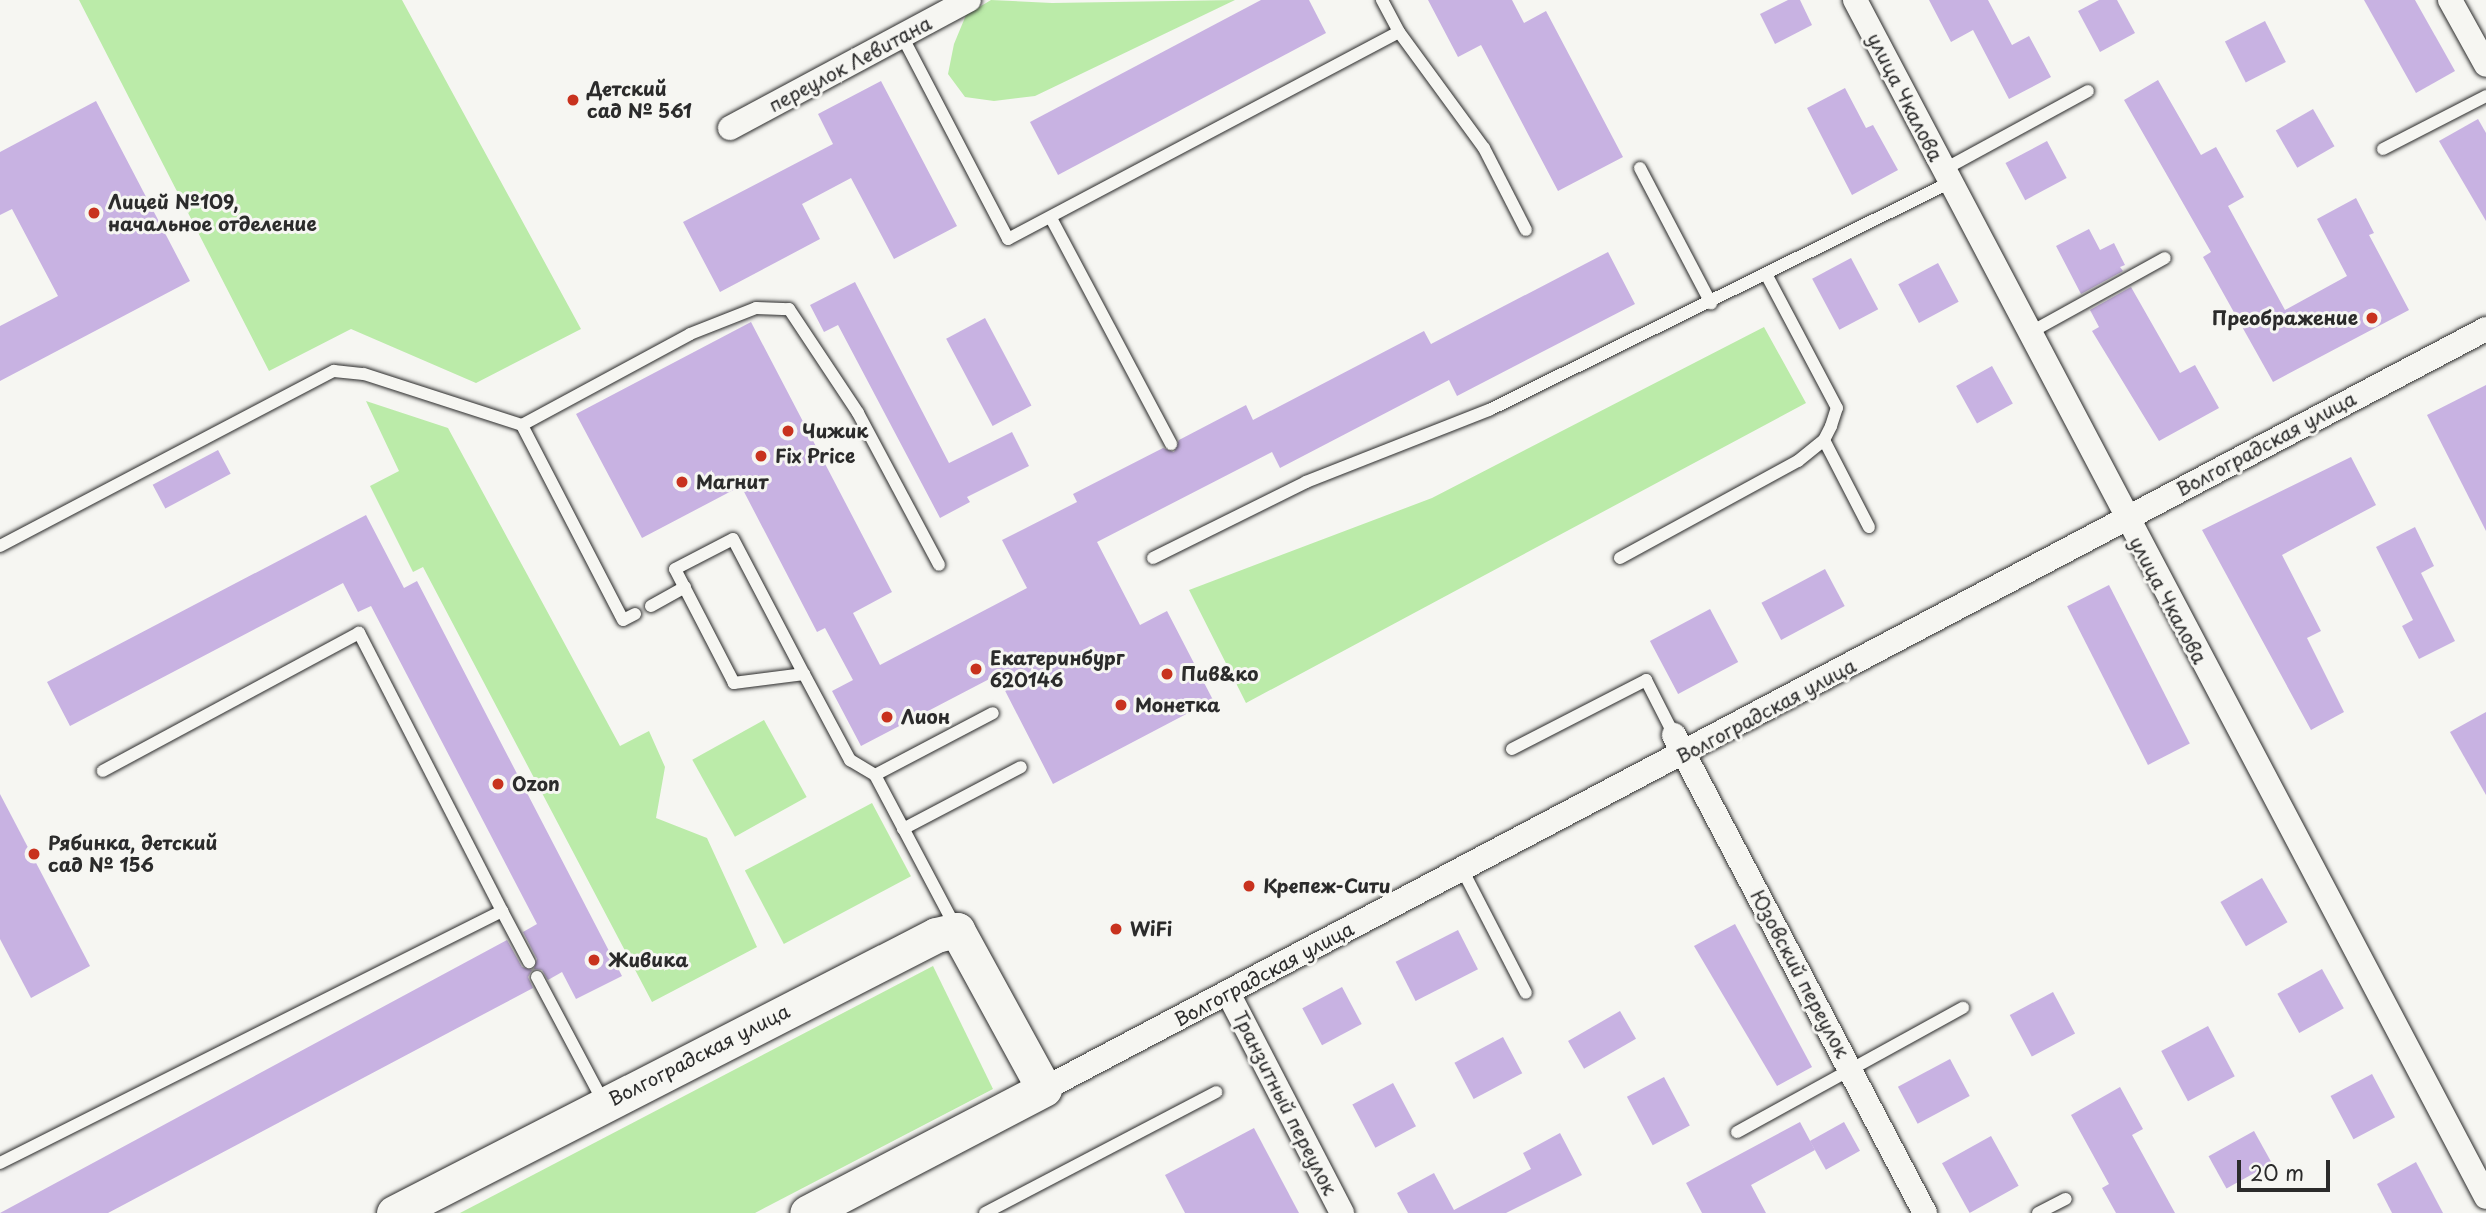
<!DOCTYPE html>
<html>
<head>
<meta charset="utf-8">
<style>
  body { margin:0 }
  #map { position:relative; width:2486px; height:1213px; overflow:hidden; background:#f6f6f2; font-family:"Playpen Sans",sans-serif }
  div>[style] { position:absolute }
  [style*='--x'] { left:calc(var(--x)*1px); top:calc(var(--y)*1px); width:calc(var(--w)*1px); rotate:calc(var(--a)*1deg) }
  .green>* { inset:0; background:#bbeba9; transform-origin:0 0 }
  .building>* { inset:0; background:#c8b2e2; transform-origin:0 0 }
  .roads { filter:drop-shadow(0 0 2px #2b2b2b) drop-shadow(0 0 2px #2b2b2b) }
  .lane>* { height:12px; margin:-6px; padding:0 6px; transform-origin:6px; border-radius:6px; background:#f6f6f2 }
  .street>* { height:24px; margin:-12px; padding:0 12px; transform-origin:12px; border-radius:12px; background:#f6f6f2 }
  .secondary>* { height:35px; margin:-17.5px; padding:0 17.5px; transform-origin:17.5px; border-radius:17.5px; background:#f6f6f2 }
  .dots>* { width:19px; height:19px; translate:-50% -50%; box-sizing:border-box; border:4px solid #f6f6f2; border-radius:50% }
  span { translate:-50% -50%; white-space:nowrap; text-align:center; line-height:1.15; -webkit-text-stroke:6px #f6f6f2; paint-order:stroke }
  .street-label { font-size:19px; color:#2b2b2b }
  .poi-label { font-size:19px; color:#2b2b2b; font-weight:700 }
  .left { translate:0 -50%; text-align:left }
  .right { translate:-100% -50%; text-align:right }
  .scale { position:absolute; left:2237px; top:1160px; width:93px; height:32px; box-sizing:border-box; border:4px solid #2b2b2b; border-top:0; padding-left:9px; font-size:21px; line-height:24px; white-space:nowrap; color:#2b2b2b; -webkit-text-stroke:5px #f6f6f2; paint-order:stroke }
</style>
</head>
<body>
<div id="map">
  <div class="green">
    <div style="clip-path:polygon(79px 0,402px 0,581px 329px,476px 383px,351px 329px,269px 371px)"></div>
    <div style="clip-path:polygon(991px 0,1052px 3px,1235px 0,1035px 96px,994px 101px,965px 97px,948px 74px,954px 44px,966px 15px)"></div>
    <div style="clip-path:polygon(1764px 327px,1806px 403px,1246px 703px,1189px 590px,1432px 498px)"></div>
    <div style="clip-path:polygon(366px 401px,448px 428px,620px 746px,649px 731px,665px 767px,656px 818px,707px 838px,757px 947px,652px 1002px,423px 567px,413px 572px,370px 486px,399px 471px)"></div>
    <div style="left:764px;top:720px;width:88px;height:82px;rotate:61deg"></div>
    <div style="left:872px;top:803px;width:83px;height:144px;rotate:62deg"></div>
    <div style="clip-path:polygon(933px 966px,993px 1089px,755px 1213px,460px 1213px)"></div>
  </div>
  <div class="building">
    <div style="clip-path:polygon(1261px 0,1309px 0,1326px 33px,1058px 175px,1030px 122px)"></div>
    <div style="clip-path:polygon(1428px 0,1512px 0,1524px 23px,1546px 11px,1623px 157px,1558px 191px,1481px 45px,1458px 57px)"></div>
    <div style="clip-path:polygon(1788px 0,1800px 0,1812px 25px,1775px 44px,1760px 14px)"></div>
    <div style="clip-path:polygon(1929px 0,1988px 0,2012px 45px,2029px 36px,2051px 77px,2009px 99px,1973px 30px,1951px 42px)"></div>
    <div style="clip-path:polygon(2099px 0,2117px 0,2135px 33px,2100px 52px,2078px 11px)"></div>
    <div style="clip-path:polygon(2364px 0,2415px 0,2455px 71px,2416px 93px)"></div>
    <div style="left:2265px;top:21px;width:46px;height:45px;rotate:63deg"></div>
    <div style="clip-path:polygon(2158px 80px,2201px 155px,2216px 147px,2244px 197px,2228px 206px,2285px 310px,2347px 276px,2317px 219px,2356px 198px,2374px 233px,2369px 235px,2409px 310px,2273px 382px,2203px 257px,2211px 252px,2124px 100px)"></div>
    <div style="clip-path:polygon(881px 81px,957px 226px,894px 259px,851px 178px,802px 204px,820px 239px,720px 292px,683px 222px,833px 144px,818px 114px)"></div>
    <div style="clip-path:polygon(1845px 88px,1866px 128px,1873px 125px,1898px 170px,1852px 195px,1807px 108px)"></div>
    <div style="clip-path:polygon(96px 101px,190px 281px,0 381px,0 326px,58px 296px,12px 209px,0 215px,0 152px)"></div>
    <div style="left:2313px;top:109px;width:43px;height:43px;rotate:60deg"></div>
    <div style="clip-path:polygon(2478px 119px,2486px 133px,2486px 221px,2439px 141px)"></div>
    <div style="left:2047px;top:141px;width:42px;height:47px;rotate:62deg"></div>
    <div style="clip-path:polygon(2089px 229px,2100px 250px,2114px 243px,2125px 265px,2120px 267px,2123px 271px,2081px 294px,2056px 246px)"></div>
    <div style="clip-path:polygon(1608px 252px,1635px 304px,1457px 396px,1449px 380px,1280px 468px,1272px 452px,1097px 542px,1140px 625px,1167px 611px,1213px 700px,1053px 784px,997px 675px,861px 746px,832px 691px,853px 680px,825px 628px,817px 632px,741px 486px,642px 538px,576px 414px,751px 322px,892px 592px,853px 613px,880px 665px,1027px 588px,1002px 540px,1077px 502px,1073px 494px,1163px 448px,1174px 452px,1179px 440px,1246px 405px,1253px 420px,1424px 331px,1431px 344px)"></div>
    <div style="left:1851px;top:258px;width:58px;height:44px;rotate:62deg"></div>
    <div style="left:1938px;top:263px;width:44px;height:45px;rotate:62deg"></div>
    <div style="clip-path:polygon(855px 282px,949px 463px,1012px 432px,1029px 466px,967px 497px,970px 502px,940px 518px,838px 325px,824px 332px,810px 305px)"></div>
    <div style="clip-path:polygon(2131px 287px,2180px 373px,2195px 365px,2219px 408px,2159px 441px,2092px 331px,2099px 327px,2090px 310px)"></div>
    <div style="left:985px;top:318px;width:99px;height:44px;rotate:62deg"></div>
    <div style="left:1992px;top:366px;width:43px;height:41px;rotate:61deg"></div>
    <div style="clip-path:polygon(2486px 385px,2486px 531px,2427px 415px)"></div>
    <div style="left:218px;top:450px;width:27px;height:74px;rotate:62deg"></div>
    <div style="clip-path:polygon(2351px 457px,2376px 505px,2282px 555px,2321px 631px,2307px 638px,2344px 712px,2311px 730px,2202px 530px)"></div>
    <div style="clip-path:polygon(366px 515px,404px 588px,417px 581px,622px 976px,576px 999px,562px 972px,548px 980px,542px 970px,534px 969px,537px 959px,523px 932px,537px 924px,371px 606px,358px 612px,343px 583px,70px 726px,47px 682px)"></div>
    <div style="clip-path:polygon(2415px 527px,2434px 566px,2421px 573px,2455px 641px,2419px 659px,2402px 626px,2413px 620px,2376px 547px)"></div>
    <div style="left:1825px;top:569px;width:42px;height:72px;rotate:62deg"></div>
    <div style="left:2109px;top:585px;width:178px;height:47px;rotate:63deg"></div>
    <div style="left:1710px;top:609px;width:60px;height:68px;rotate:62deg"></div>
    <div style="clip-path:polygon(2486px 712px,2486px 795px,2450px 732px)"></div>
    <div style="clip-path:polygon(0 794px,90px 966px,31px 998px,0 939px)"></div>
    <div style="left:2262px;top:878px;width:51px;height:48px;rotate:60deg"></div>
    <div style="clip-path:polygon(1735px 924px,1812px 1067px,1777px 1086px,1694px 946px)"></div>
    <div style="left:1458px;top:930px;width:44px;height:70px;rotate:63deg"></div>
    <div style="clip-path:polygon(507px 940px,522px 967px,532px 970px,528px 977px,533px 988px,108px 1213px,0 1213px)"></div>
    <div style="left:2322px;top:969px;width:45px;height:51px;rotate:61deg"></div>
    <div style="left:1342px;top:987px;width:42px;height:45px;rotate:62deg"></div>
    <div style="left:2053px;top:992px;width:47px;height:49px;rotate:62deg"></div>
    <div style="left:1620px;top:1011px;width:32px;height:60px;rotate:60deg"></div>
    <div style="left:2208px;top:1026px;width:57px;height:53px;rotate:62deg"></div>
    <div style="left:1503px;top:1037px;width:41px;height:55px;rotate:62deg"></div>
    <div style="left:1950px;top:1059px;width:42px;height:59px;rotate:62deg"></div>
    <div style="left:2372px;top:1074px;width:49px;height:47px;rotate:62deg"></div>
    <div style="left:1664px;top:1077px;width:55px;height:42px;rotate:62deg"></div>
    <div style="left:1393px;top:1083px;width:49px;height:46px;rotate:62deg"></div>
    <div style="clip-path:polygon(2120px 1087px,2143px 1129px,2132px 1135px,2175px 1213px,2116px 1213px,2102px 1188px,2109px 1184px,2071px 1115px)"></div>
    <div style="clip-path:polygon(1800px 1122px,1815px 1150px,1751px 1185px,1766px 1213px,1702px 1213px,1686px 1183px)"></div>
    <div style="left:1844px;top:1122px;width:33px;height:39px;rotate:61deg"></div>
    <div style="clip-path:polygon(1254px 1128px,1299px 1213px,1185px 1213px,1165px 1175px)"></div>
    <div style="left:2254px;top:1131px;width:37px;height:52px;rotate:61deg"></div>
    <div style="clip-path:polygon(1560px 1133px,1582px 1175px,1506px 1213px,1408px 1213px,1397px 1193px,1434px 1173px,1454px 1210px,1531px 1169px,1523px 1153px)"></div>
    <div style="left:1991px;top:1136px;width:57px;height:56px;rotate:61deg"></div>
    <div style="clip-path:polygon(2416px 1162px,2443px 1213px,2392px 1213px,2377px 1184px)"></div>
  </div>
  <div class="roads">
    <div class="lane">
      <div style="--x:1382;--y:0;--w:36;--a:62"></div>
      <div style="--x:1399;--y:32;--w:144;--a:53.8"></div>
      <div style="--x:1484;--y:148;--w:92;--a:62.9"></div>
      <div style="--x:902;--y:36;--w:229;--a:62.4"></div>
      <div style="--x:1008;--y:239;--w:442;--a:-27.9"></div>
      <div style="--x:2383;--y:149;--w:116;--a:-27.2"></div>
      <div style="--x:1640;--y:168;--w:153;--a:62.3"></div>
      <div style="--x:1943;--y:170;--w:165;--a:-28.6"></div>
      <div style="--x:1051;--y:218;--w:256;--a:62"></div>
      <div style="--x:2029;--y:333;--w:155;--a:-28.9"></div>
      <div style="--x:1824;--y:440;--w:98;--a:62.7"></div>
      <div style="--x:0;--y:546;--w:377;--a:-27.7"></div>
      <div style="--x:334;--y:371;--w:30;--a:6"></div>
      <div style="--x:364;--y:374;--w:166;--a:17.9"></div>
      <div style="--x:1153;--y:558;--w:171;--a:-26.4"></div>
      <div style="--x:1306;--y:482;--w:197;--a:-21.5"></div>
      <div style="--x:1489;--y:410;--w:513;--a:-26.27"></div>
      <div style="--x:1620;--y:558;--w:203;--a:-28.6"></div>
      <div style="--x:1798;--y:461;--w:33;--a:-39"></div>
      <div style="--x:1824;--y:440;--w:16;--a:-63"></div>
      <div style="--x:1831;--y:426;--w:19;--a:-72"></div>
      <div style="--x:1837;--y:408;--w:149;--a:-117.9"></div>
      <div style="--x:651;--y:606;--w:39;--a:-29"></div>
      <div style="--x:635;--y:614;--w:13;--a:153"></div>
      <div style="--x:623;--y:620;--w:220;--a:-117.4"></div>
      <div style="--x:522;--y:425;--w:191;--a:-28.4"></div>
      <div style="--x:690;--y:334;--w:71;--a:-21.5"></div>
      <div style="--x:756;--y:308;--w:33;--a:2"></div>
      <div style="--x:789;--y:309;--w:125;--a:56.4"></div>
      <div style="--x:858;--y:413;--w:172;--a:61.9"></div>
      <div style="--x:804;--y:674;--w:71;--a:172.7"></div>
      <div style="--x:734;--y:683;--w:128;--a:-117.4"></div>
      <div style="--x:675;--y:569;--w:65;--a:-27.3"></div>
      <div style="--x:733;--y:539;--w:153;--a:62.3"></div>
      <div style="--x:804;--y:674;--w:98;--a:61.9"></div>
      <div style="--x:850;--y:760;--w:29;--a:31"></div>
      <div style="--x:875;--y:775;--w:171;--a:62.1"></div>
      <div style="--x:1512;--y:749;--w:151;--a:-27.2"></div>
      <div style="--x:1646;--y:680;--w:62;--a:63"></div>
      <div style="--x:875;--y:775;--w:133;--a:-27.7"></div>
      <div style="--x:903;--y:829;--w:133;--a:-27.7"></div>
      <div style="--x:1463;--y:871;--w:137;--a:62.7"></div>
      <div style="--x:502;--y:911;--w:58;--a:62.1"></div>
      <div style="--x:537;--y:977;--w:143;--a:62"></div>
      <div style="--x:1737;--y:1132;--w:258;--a:-28.8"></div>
      <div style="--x:0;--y:1163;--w:562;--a:-26.66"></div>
      <div style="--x:502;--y:911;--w:313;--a:-117.2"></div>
      <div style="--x:359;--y:633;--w:291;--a:151.7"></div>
      <div style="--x:985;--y:1213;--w:261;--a:-27.6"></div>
      <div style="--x:2038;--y:1213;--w:31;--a:-27"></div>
    </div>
    <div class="street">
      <div style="--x:1855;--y:0;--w:1353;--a:62.2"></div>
      <div style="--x:2450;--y:0;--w:74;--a:61"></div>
      <div style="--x:730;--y:128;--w:271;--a:-28.2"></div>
      <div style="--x:1674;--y:735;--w:540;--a:62.3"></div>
      <div style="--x:1228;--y:993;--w:248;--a:62.6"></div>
      <div style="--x:1044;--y:1089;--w:1630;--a:-27.79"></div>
    </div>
    <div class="secondary">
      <div style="--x:394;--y:1213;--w:609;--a:-27.15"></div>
      <div style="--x:936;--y:935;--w:22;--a:-13"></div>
      <div style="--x:957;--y:930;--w:181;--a:61.3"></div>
      <div style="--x:1044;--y:1089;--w:267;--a:152.4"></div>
    </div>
  </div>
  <div class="dots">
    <div style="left:573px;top:100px;background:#c8321e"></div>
    <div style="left:94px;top:213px;background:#c8321e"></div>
    <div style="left:2372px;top:318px;background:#c8321e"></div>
    <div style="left:788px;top:431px;background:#c8321e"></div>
    <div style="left:761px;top:456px;background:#c8321e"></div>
    <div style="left:682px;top:482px;background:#c8321e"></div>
    <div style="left:976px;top:669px;background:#c8321e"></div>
    <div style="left:1167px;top:674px;background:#c8321e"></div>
    <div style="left:1121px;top:705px;background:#c8321e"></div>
    <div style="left:887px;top:717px;background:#c8321e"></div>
    <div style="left:498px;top:784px;background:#c8321e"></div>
    <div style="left:34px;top:854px;background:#c8321e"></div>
    <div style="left:1249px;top:886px;background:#c8321e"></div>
    <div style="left:1116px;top:929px;background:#c8321e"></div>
    <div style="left:594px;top:960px;background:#c8321e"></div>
  </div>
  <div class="street-label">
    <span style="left:850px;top:64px;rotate:-28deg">переулок Левитана</span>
    <span style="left:1905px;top:97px;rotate:63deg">улица Чкалова</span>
    <span style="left:2266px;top:444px;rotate:-28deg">Волгоградская улица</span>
    <span style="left:2168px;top:600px;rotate:62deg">улица Чкалова</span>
    <span style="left:1766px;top:711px;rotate:-28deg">Волгоградская улица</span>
    <span style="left:1264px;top:974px;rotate:-28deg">Волгоградская улица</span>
    <span style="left:1800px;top:974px;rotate:62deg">Юзовский переулок</span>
    <span style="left:699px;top:1055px;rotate:-27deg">Волгоградская улица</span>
    <span style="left:1285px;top:1103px;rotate:63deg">Транзитный переулок</span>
  </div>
  <div class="poi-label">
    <span class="left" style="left:587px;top:100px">Детский<br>сад № 561</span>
    <span class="left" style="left:108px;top:213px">Лицей №109,<br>начальное отделение</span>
    <span class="right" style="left:2358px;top:318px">Преображение</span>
    <span class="left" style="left:802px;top:431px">Чижик</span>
    <span class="left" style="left:775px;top:456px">Fix Price</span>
    <span class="left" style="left:696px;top:482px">Магнит</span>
    <span class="left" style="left:990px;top:669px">Екатеринбург<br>620146</span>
    <span class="left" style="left:1181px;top:674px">Пив&amp;ко</span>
    <span class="left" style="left:1135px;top:705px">Монетка</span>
    <span class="left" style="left:901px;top:717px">Лион</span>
    <span class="left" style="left:512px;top:784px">Ozon</span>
    <span class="left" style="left:48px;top:854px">Рябинка, детский<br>сад № 156</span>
    <span class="left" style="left:1263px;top:886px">Крепеж-Сити</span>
    <span class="left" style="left:1130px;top:929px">WiFi</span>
    <span class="left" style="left:608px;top:960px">Живика</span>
  </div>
  <div class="scale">20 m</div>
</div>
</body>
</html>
